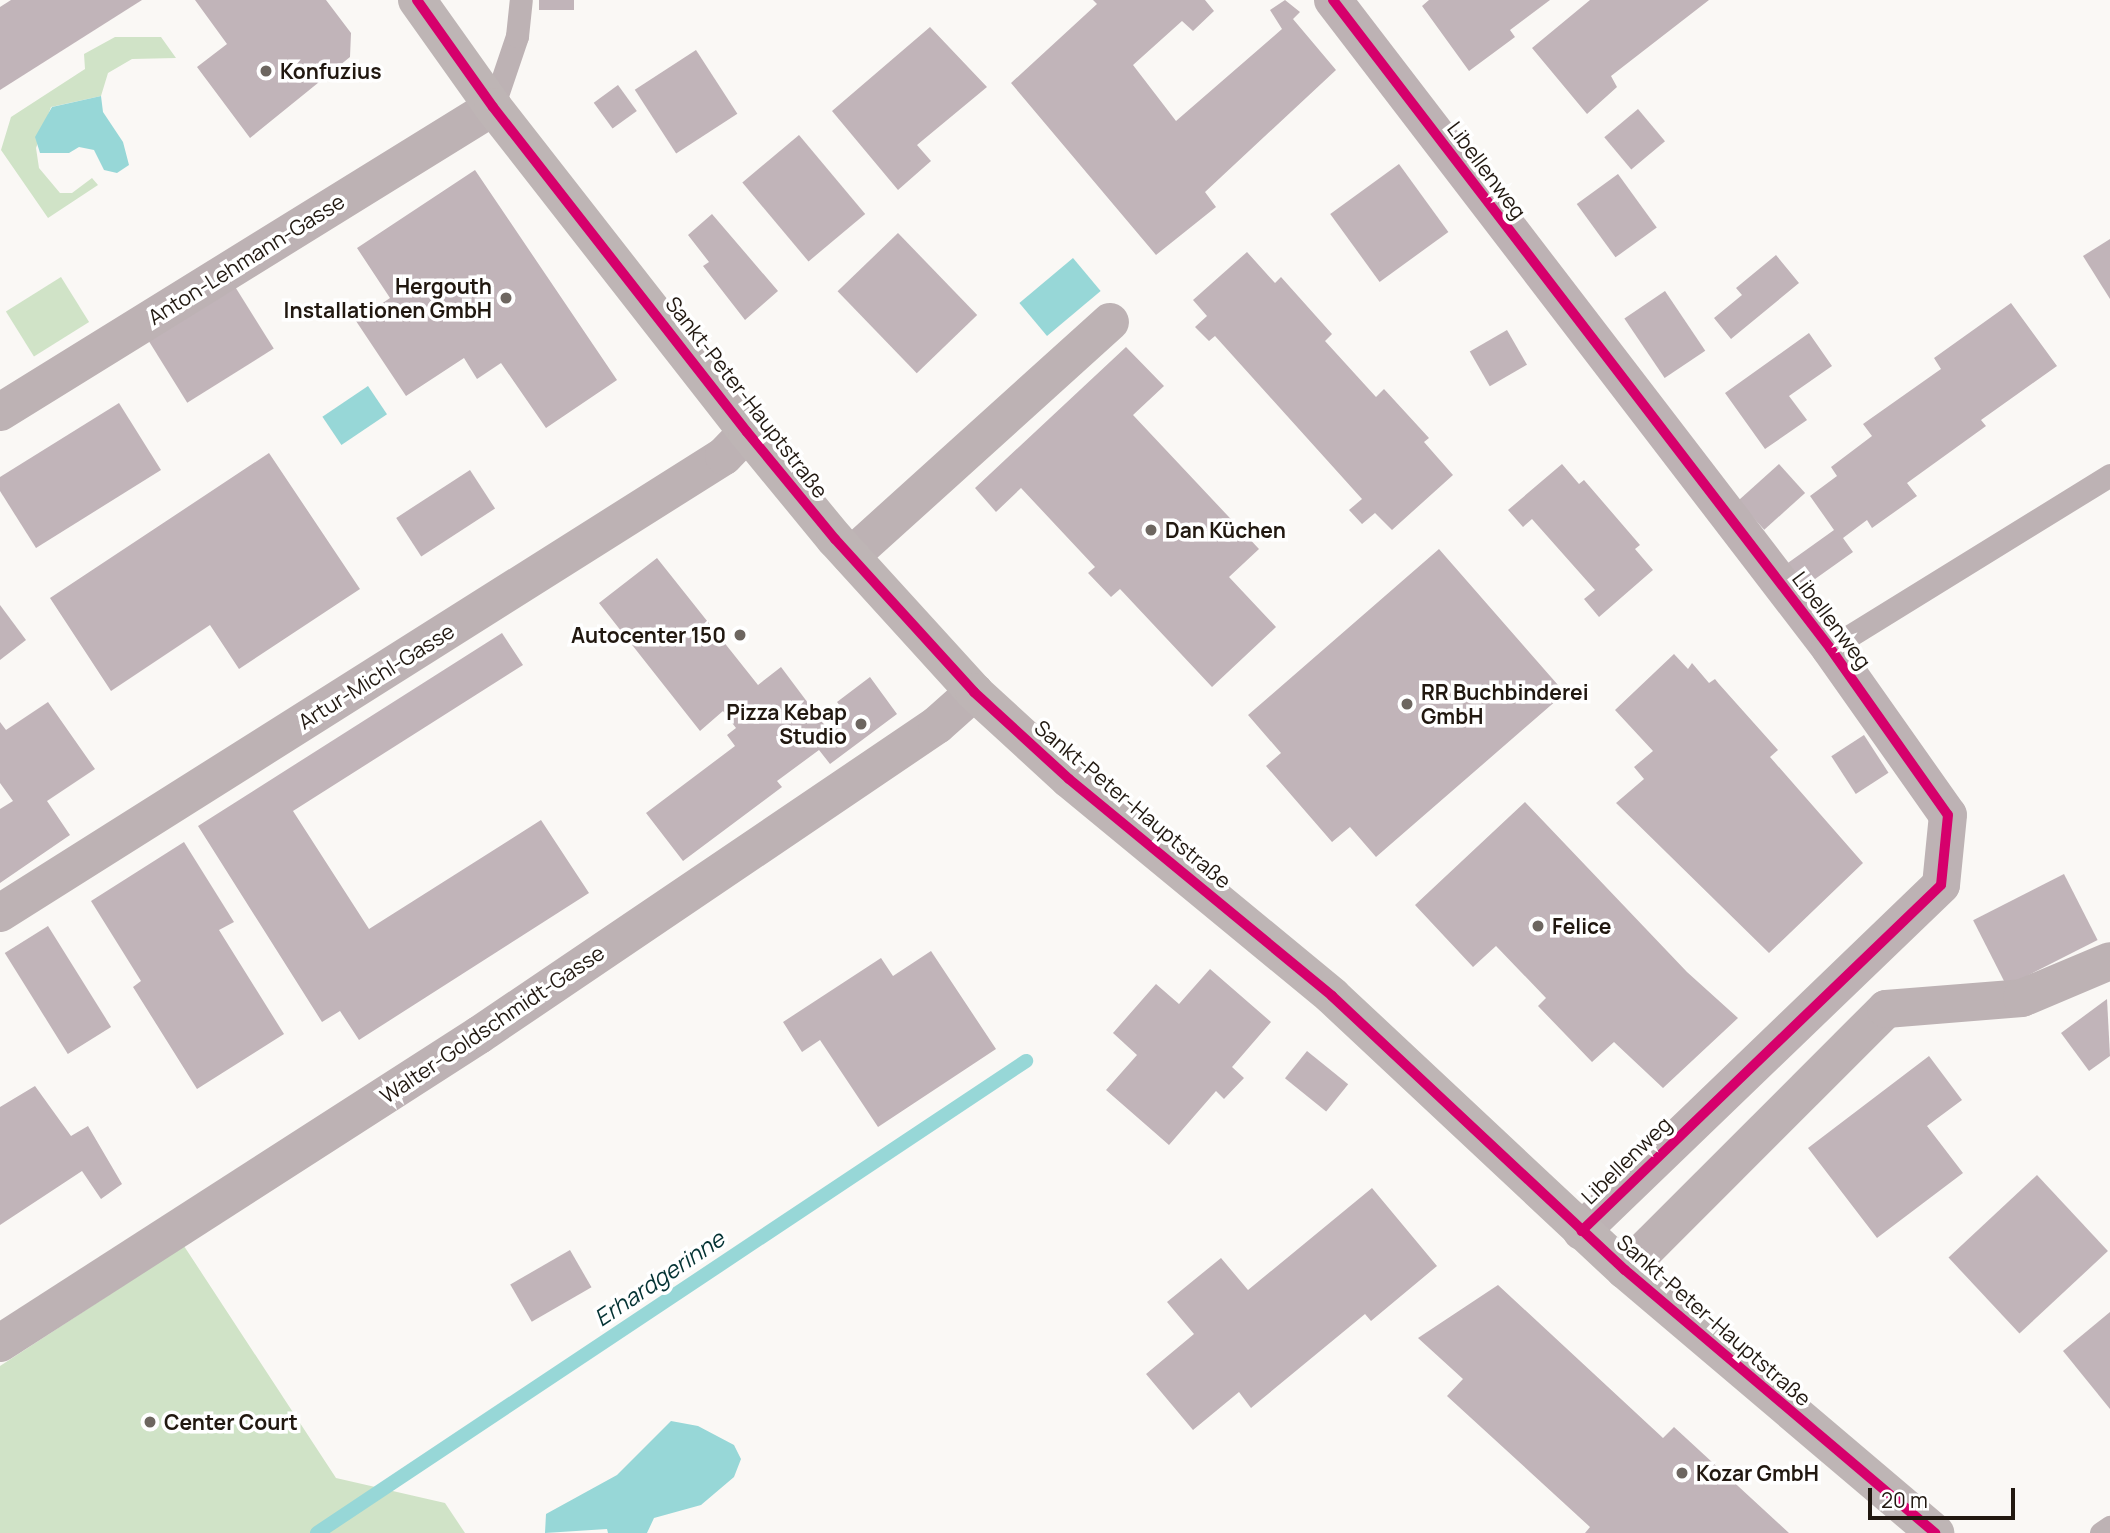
<!DOCTYPE html>
<html>
<head>
<meta charset="utf-8">
<style>
  body { margin:0 }
  #map { position:relative; width:2110px; height:1533px; overflow:hidden; background:#faf8f5; font-family:Manrope,sans-serif }
  div>[style] { position:absolute }
  [style*='--x'] { left:calc(var(--x)*1px); top:calc(var(--y)*1px); width:calc(var(--w)*1px); rotate:calc(var(--a)*1deg) }
  .green>* { inset:0; background:#d0e3c7; transform-origin:0 0 }
  .water>* { inset:0; background:#97d7d7; transform-origin:0 0 }
  .stream>* { height:14px; margin:-7px; padding:0 7px; transform-origin:7px; border-radius:7px; background:#97d7d7 }
  .building>* { inset:0; background:#c1b4b9; transform-origin:0 0 }
  .lane>* { height:23px; margin:-11.5px; padding:0 11.5px; transform-origin:11.5px; border-radius:11.5px; background:#bdb2b4 }
  .street>* { height:38px; margin:-19px; padding:0 19px; transform-origin:19px; border-radius:19px; background:#bdb2b4 }
  .primary>* { height:38px; margin:-19px; padding:0 19px; transform-origin:19px; border-radius:19px; background:#beb5b5 }
  .cycleway>* { height:10px; margin:-5px; padding:0 5px; transform-origin:5px; border-radius:5px; background:#d6006c }
  .dots>* { width:19px; height:19px; translate:-50% -50%; box-sizing:border-box; border:4px solid #fff; border-radius:50% }
  span { translate:-50% -50%; white-space:nowrap; text-align:center; line-height:1.15; -webkit-text-stroke:7px #fff; paint-order:stroke }
  .poi-label { font-size:21px; color:#211810; font-weight:700 }
  .left { translate:0 -50%; text-align:left }
  .right { translate:-100% -50%; text-align:right }
  .street-label { font-size:21px; color:#211810 }
  .water-label { font-size:23px; color:#033233; font-style:italic }
  .scale { position:absolute; left:1868px; top:1488px; width:147px; height:32px; box-sizing:border-box; border:4px solid #211810; border-top:0; padding-left:9px; font-size:21px; line-height:24px; white-space:nowrap; color:#211810; -webkit-text-stroke:5px #fff; paint-order:stroke }
</style>
</head>
<body>
<div id="map">
  <div class="green">
    <div style="clip-path:polygon(115px 37px,161px 37px,176px 58px,132px 59px,108px 73px,101px 96px,51px 107px,36px 148px,39px 168px,60px 193px,72px 193px,92px 178px,98px 185px,48px 218px,1px 150px,11px 117px,85px 69px,84px 54px)"></div>
    <div style="left:61px;top:277px;width:53px;height:65px;rotate:58deg"></div>
    <div style="clip-path:polygon(184px 1246px,336px 1478px,445px 1503px,465px 1533px,0 1533px,0 1366px)"></div>
  </div>
  <div class="water">
    <div style="clip-path:polygon(101px 96px,103px 112px,123px 142px,129px 165px,117px 173px,104px 170px,94px 150px,79px 147px,69px 153px,40px 153px,35px 137px,52px 107px)"></div>
    <div style="left:1073px;top:258px;width:43px;height:70px;rotate:50deg"></div>
    <div style="left:368px;top:386px;width:34px;height:55px;rotate:56deg"></div>
    <div style="clip-path:polygon(671px 1421px,698px 1426px,734px 1445px,741px 1459px,734px 1477px,701px 1505px,654px 1518px,647px 1533px,608px 1533px,607px 1529px,545px 1533px,546px 1514px,617px 1475px)"></div>
  </div>
  <div class="stream">
    <div style="--x:317;--y:1533;--w:852;--a:-33.65"></div>
  </div>
  <div class="building">
    <div style="clip-path:polygon(11px 0,142px 0,0 90px,0 7px)"></div>
    <div style="clip-path:polygon(195px 0,326px 0,351px 33px,350px 57px,250px 138px,197px 67px,227px 44px)"></div>
    <div style="left:539px;top:0;width:35px;height:10px"></div>
    <div style="clip-path:polygon(1093px 0,1205px 0,1214px 11px,1193px 31px,1182px 21px,1133px 65px,1176px 121px,1282px 29px,1270px 10px,1285px 0,1300px 12px,1293px 19px,1336px 70px,1205px 192px,1216px 207px,1156px 255px,1011px 83px,1097px 4px)"></div>
    <div style="clip-path:polygon(1429px 0,1550px 0,1510px 30px,1515px 37px,1469px 71px,1422px 6px)"></div>
    <div style="clip-path:polygon(1590px 0,1709px 0,1611px 76px,1617px 87px,1587px 114px,1532px 48px)"></div>
    <div style="clip-path:polygon(930px 27px,987px 87px,917px 145px,931px 161px,898px 190px,832px 111px)"></div>
    <div style="left:696px;top:50px;width:76px;height:73px;rotate:57deg"></div>
    <div style="left:618px;top:85px;width:32px;height:30px;rotate:54deg"></div>
    <div style="left:1638px;top:109px;width:42px;height:44px;rotate:50deg"></div>
    <div style="left:799px;top:135px;width:103px;height:74px;rotate:50deg"></div>
    <div style="left:1399px;top:164px;width:84px;height:85px;rotate:54deg"></div>
    <div style="clip-path:polygon(475px 170px,617px 380px,546px 428px,501px 363px,477px 379px,464px 358px,406px 396px,356px 321px,390px 298px,357px 248px)"></div>
    <div style="left:1618px;top:174px;width:66px;height:51px;rotate:54deg"></div>
    <div style="clip-path:polygon(712px 214px,778px 291px,745px 320px,703px 266px,709px 262px,688px 235px)"></div>
    <div style="left:898px;top:233px;width:114px;height:84px;rotate:46deg"></div>
    <div style="clip-path:polygon(2110px 239px,2110px 299px,2083px 256px)"></div>
    <div style="clip-path:polygon(1247px 252px,1275px 283px,1281px 277px,1332px 334px,1325px 341px,1376px 397px,1384px 389px,1429px 438px,1424px 442px,1453px 475px,1392px 530px,1375px 513px,1362px 524px,1349px 510px,1362px 499px,1215px 336px,1209px 341px,1195px 327px,1207px 316px,1193px 300px)"></div>
    <div style="clip-path:polygon(1776px 255px,1799px 283px,1731px 339px,1714px 318px,1742px 295px,1736px 288px)"></div>
    <div style="left:234px;top:285px;width:75px;height:102px;rotate:58deg"></div>
    <div style="left:1665px;top:291px;width:72px;height:49px;rotate:56deg"></div>
    <div style="clip-path:polygon(2011px 303px,2057px 366px,1981px 420px,1986px 426px,1907px 483px,1917px 496px,1872px 528px,1867px 520px,1843px 538px,1853px 552px,1801px 589px,1785px 565px,1834px 530px,1810px 496px,1837px 476px,1831px 467px,1872px 436px,1863px 424px,1941px 369px,1934px 358px)"></div>
    <div style="left:1507px;top:330px;width:40px;height:43px;rotate:60deg"></div>
    <div style="clip-path:polygon(1809px 333px,1832px 366px,1789px 396px,1807px 420px,1765px 449px,1725px 393px)"></div>
    <div style="clip-path:polygon(1126px 347px,1164px 386px,1133px 415px,1259px 549px,1229px 577px,1276px 627px,1212px 687px,1120px 589px,1111px 597px,1088px 573px,1095px 567px,1021px 488px,996px 512px,975px 488px)"></div>
    <div style="clip-path:polygon(119px 403px,161px 470px,36px 548px,0 491px,0 477px)"></div>
    <div style="clip-path:polygon(269px 453px,360px 589px,239px 669px,210px 625px,111px 691px,50px 598px)"></div>
    <div style="clip-path:polygon(1562px 464px,1579px 484px,1584px 480px,1640px 545px,1635px 549px,1653px 570px,1599px 617px,1584px 599px,1595px 590px,1532px 519px,1523px 527px,1508px 510px)"></div>
    <div style="left:1779px;top:464px;width:39px;height:55px;rotate:48deg"></div>
    <div style="left:470px;top:470px;width:46px;height:88px;rotate:57deg"></div>
    <div style="clip-path:polygon(1439px 549px,1565px 693px,1376px 857px,1350px 827px,1332px 842px,1266px 766px,1281px 753px,1248px 715px)"></div>
    <div style="clip-path:polygon(657px 558px,758px 685px,781px 667px,829px 731px,848px 716px,837px 702px,870px 677px,897px 714px,830px 764px,819px 750px,777px 781px,782px 787px,683px 861px,646px 813px,735px 746px,727px 735px,736px 728px,723px 711px,700px 731px,599px 603px)"></div>
    <div style="clip-path:polygon(0 605px,26px 640px,0 660px)"></div>
    <div style="clip-path:polygon(502px 633px,523px 665px,293px 811px,369px 929px,541px 820px,589px 893px,359px 1040px,340px 1011px,322px 1022px,198px 826px)"></div>
    <div style="clip-path:polygon(1674px 654px,1688px 669px,1692px 663px,1709px 683px,1715px 679px,1719px 684px,1778px 750px,1770px 757px,1863px 863px,1769px 953px,1616px 803px,1644px 779px,1634px 767px,1653px 751px,1615px 710px)"></div>
    <div style="clip-path:polygon(48px 702px,95px 769px,47px 801px,70px 835px,0 883px,0 809px,13px 801px,0 783px,0 722px,6px 730px)"></div>
    <div style="left:1864px;top:735px;width:45px;height:39px;rotate:57deg"></div>
    <div style="clip-path:polygon(1525px 802px,1687px 972px,1738px 1018px,1663px 1088px,1614px 1042px,1592px 1062px,1538px 1006px,1546px 998px,1496px 946px,1473px 967px,1415px 905px)"></div>
    <div style="clip-path:polygon(184px 842px,234px 922px,219px 930px,284px 1034px,197px 1089px,133px 987px,141px 981px,91px 901px)"></div>
    <div style="left:2064px;top:874px;width:74px;height:102px;rotate:63deg"></div>
    <div style="left:48px;top:926px;width:119px;height:51px;rotate:58deg"></div>
    <div style="clip-path:polygon(931px 951px,996px 1049px,878px 1127px,820px 1040px,802px 1052px,783px 1022px,881px 958px,893px 976px)"></div>
    <div style="clip-path:polygon(1210px 969px,1271px 1022px,1232px 1067px,1244px 1078px,1224px 1099px,1216px 1091px,1169px 1145px,1106px 1090px,1137px 1055px,1113px 1033px,1156px 984px,1179px 1004px)"></div>
    <div style="clip-path:polygon(2107px 999px,2110px 1056px,2089px 1071px,2061px 1033px)"></div>
    <div style="left:1307px;top:1051px;width:53px;height:35px;rotate:39deg"></div>
    <div style="clip-path:polygon(1929px 1056px,1962px 1100px,1927px 1126px,1963px 1173px,1877px 1238px,1808px 1148px)"></div>
    <div style="clip-path:polygon(35px 1086px,71px 1136px,88px 1126px,122px 1184px,101px 1199px,82px 1171px,0 1225px,0 1107px)"></div>
    <div style="left:2037px;top:1175px;width:104px;height:121px;rotate:47deg"></div>
    <div style="clip-path:polygon(1372px 1188px,1437px 1266px,1371px 1321px,1365px 1314px,1251px 1408px,1239px 1392px,1193px 1430px,1146px 1374px,1194px 1334px,1167px 1302px,1221px 1258px,1248px 1290px)"></div>
    <div style="left:570px;top:1250px;width:43px;height:69px;rotate:60deg"></div>
    <div style="clip-path:polygon(1498px 1285px,1663px 1438px,1674px 1427px,1789px 1533px,1585px 1533px,1590px 1527px,1447px 1396px,1463px 1379px,1418px 1338px)"></div>
    <div style="clip-path:polygon(2110px 1312px,2110px 1409px,2063px 1351px)"></div>
  </div>
  <div class="lane">
    <div style="--x:493;--y:107;--w:75;--a:-71.3"></div>
    <div style="--x:517;--y:36;--w:36;--a:-84"></div>
    <div style="--x:1830;--y:648;--w:329;--a:-31.7"></div>
    <div style="--x:2101;--y:1533;--w:11;--a:-34"></div>
  </div>
  <div class="street">
    <div style="--x:1333;--y:0;--w:817;--a:52.51"></div>
    <div style="--x:1830;--y:648;--w:204;--a:54.8"></div>
    <div style="--x:1948;--y:815;--w:70;--a:95.7"></div>
    <div style="--x:1941;--y:885;--w:499;--a:136.1"></div>
    <div style="--x:0;--y:412;--w:580;--a:-31.74"></div>
    <div style="--x:851;--y:556;--w:349;--a:-42.1"></div>
    <div style="--x:0;--y:913;--w:856;--a:-32.26"></div>
    <div style="--x:724;--y:456;--w:33;--a:-46"></div>
    <div style="--x:1625;--y:1270;--w:369;--a:-45"></div>
    <div style="--x:1886;--y:1009;--w:136;--a:-4.6"></div>
    <div style="--x:2022;--y:998;--w:95;--a:-22.8"></div>
    <div style="--x:0;--y:1343;--w:569;--a:-32.74"></div>
    <div style="--x:479;--y:1035;--w:553;--a:-34.09"></div>
    <div style="--x:937;--y:725;--w:50;--a:-41.7"></div>
  </div>
  <div class="primary">
    <div style="--x:417;--y:0;--w:131;--a:54.6"></div>
    <div style="--x:493;--y:107;--w:412;--a:52"></div>
    <div style="--x:747;--y:432;--w:139;--a:50.6"></div>
    <div style="--x:835;--y:539;--w:207;--a:47.7"></div>
    <div style="--x:974;--y:692;--w:129;--a:42.5"></div>
    <div style="--x:1069;--y:779;--w:341;--a:39.5"></div>
    <div style="--x:1332;--y:996;--w:401;--a:43.1"></div>
    <div style="--x:1625;--y:1270;--w:407;--a:40.3"></div>
  </div>
  <div class="cycleway">
    <div style="--x:417;--y:0;--w:131;--a:54.6"></div>
    <div style="--x:493;--y:107;--w:412;--a:52"></div>
    <div style="--x:747;--y:432;--w:139;--a:50.6"></div>
    <div style="--x:835;--y:539;--w:207;--a:47.7"></div>
    <div style="--x:974;--y:692;--w:129;--a:42.5"></div>
    <div style="--x:1069;--y:779;--w:341;--a:39.5"></div>
    <div style="--x:1332;--y:996;--w:401;--a:43.1"></div>
    <div style="--x:1625;--y:1270;--w:407;--a:40.3"></div>
    <div style="--x:1333;--y:0;--w:817;--a:52.51"></div>
    <div style="--x:1830;--y:648;--w:204;--a:54.8"></div>
    <div style="--x:1948;--y:815;--w:70;--a:95.7"></div>
    <div style="--x:1941;--y:885;--w:499;--a:136.1"></div>
  </div>
  <div class="dots">
    <div style="left:266px;top:71px;background:#6d6660"></div>
    <div style="left:506px;top:298px;background:#6d6660"></div>
    <div style="left:1151px;top:530px;background:#6d6660"></div>
    <div style="left:740px;top:635px;background:#6d6660"></div>
    <div style="left:1407px;top:704px;background:#6d6660"></div>
    <div style="left:861px;top:724px;background:#6d6660"></div>
    <div style="left:1538px;top:926px;background:#6d6660"></div>
    <div style="left:150px;top:1422px;background:#6d6660"></div>
    <div style="left:1682px;top:1473px;background:#6d6660"></div>
  </div>
  <div class="poi-label">
    <span class="left" style="left:280px;top:71px">Konfuzius</span>
    <span class="right" style="left:492px;top:298px">Hergouth<br>Installationen GmbH</span>
    <span class="left" style="left:1165px;top:530px">Dan Küchen</span>
    <span class="right" style="left:726px;top:635px">Autocenter 150</span>
    <span class="left" style="left:1421px;top:704px">RR Buchbinderei<br>GmbH</span>
    <span class="right" style="left:847px;top:724px">Pizza Kebap<br>Studio</span>
    <span class="left" style="left:1552px;top:926px">Felice</span>
    <span class="left" style="left:164px;top:1422px">Center Court</span>
    <span class="left" style="left:1696px;top:1473px">Kozar GmbH</span>
  </div>
  <div class="street-label">
    <span style="left:1487px;top:170px;rotate:53deg">Libellenweg</span>
    <span style="left:246px;top:259px;rotate:-32deg">Anton-Lehmann-Gasse</span>
    <span style="left:747px;top:397px;rotate:52deg">Sankt-Peter-Hauptstraße</span>
    <span style="left:1832px;top:620px;rotate:53deg">Libellenweg</span>
    <span style="left:376px;top:676px;rotate:-32deg">Artur-Michl-Gasse</span>
    <span style="left:1133px;top:804px;rotate:40deg">Sankt-Peter-Hauptstraße</span>
    <span style="left:492px;top:1024px;rotate:-34deg">Walter-Goldschmidt-Gasse</span>
    <span style="left:1626px;top:1160px;rotate:-44deg">Libellenweg</span>
    <span style="left:1714px;top:1320px;rotate:41deg">Sankt-Peter-Hauptstraße</span>
  </div>
  <div class="water-label">
    <span style="left:659px;top:1278px;rotate:-34deg">Erhardgerinne</span>
  </div>
  <div class="scale">20 m</div>
</div>
</body>
</html>
